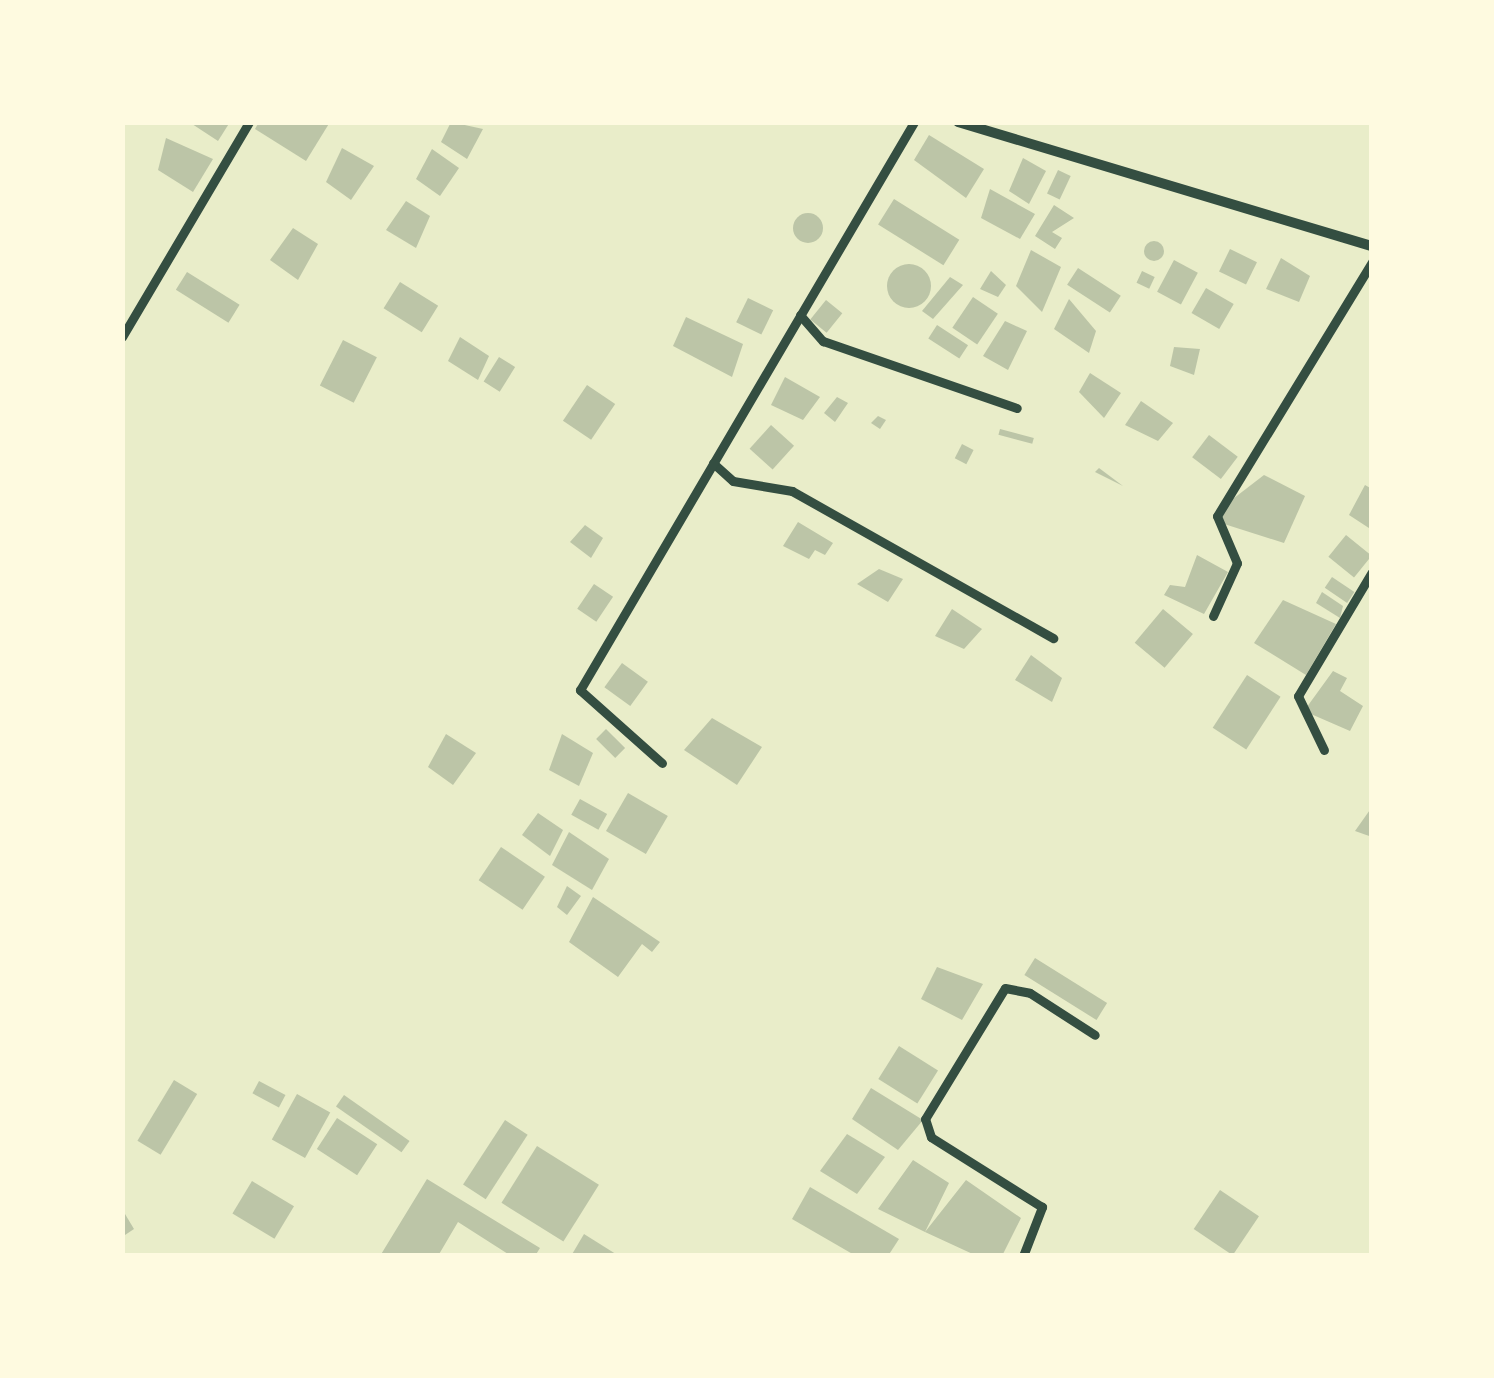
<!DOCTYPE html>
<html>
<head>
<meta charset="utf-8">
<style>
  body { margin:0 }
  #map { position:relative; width:1494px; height:1378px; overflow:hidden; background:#e9edc9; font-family:Literata,serif }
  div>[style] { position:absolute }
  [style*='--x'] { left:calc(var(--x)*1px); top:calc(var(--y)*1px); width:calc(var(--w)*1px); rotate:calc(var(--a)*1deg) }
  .building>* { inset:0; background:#bcc5a7; transform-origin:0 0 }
  .round { border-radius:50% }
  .minor>* { height:9px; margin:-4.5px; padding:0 4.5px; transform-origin:4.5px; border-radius:4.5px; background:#344e41 }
  .tertiary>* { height:10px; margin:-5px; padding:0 5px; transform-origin:5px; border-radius:5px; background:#344e41 }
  span { translate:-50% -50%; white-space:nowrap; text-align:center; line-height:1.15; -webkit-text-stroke:8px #fefae0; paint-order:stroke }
  .frame { position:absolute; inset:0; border:125px solid #fefae0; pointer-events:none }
</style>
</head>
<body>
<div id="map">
  <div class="building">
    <div style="clip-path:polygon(189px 122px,230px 122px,218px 141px)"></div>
    <div style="clip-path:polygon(259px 122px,330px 122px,306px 161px,255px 129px)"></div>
    <div style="clip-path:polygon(451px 122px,483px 129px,467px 159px,441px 142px)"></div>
    <div style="clip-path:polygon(929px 135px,984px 169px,966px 198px,914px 160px)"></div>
    <div style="clip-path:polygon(166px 138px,213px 159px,193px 192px,158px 170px)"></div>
    <div style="clip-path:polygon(342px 148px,374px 166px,351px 200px,326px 182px)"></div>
    <div style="clip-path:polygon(432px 149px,459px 168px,440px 196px,416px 179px)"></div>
    <div style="clip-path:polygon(1023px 158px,1046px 171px,1029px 204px,1009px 191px)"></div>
    <div style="left:1058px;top:170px;width:14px;height:26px;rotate:25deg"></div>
    <div style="clip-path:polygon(990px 189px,1035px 214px,1020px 239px,981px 218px)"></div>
    <div style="left:894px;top:199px;width:77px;height:30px;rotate:32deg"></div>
    <div style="clip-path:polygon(406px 201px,430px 216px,416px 248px,386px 230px)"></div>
    <div style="clip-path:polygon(1054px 205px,1074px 218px,1052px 232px,1062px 238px,1055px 249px,1035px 236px)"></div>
    <div class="round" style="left:793px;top:213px;width:30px;height:30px"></div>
    <div style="clip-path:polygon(293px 228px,318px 244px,298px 280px,270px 260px)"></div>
    <div class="round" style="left:1144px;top:241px;width:20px;height:20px"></div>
    <div style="left:1230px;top:249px;width:30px;height:25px;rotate:26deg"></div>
    <div style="clip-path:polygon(1031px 250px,1061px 267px,1042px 312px,1016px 286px)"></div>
    <div style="clip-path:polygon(1281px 258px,1310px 276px,1299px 302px,1266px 289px)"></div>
    <div style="left:1174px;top:260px;width:27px;height:36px;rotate:28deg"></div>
    <div class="round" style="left:887px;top:264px;width:44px;height:44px"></div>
    <div style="left:1078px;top:268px;width:51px;height:20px;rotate:33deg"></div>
    <div style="clip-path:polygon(991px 271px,1006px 285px,998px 297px,980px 289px)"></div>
    <div style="left:1142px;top:271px;width:14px;height:13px;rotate:25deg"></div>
    <div style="left:187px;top:272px;width:62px;height:21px;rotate:32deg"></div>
    <div style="clip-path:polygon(950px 277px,963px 285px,933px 319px,922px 311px)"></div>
    <div style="left:400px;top:282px;width:45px;height:31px;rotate:32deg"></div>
    <div style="left:1206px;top:288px;width:32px;height:29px;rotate:30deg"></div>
    <div style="left:973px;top:297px;width:30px;height:37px;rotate:34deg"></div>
    <div style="left:748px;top:298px;width:28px;height:27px;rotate:26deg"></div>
    <div style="clip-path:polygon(1069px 299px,1096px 331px,1089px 353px,1054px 329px)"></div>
    <div style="left:826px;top:300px;width:21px;height:25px;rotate:39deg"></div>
    <div style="clip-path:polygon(686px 317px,743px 344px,732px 377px,673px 346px)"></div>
    <div style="clip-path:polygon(1005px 321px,1027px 331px,1008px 370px,983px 356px)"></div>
    <div style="left:937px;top:325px;width:37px;height:16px;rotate:33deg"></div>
    <div style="clip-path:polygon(460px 337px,489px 356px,478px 380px,448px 361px)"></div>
    <div style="left:343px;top:340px;width:38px;height:51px;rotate:27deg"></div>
    <div style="clip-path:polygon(1174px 347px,1200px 349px,1194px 375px,1170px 366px)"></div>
    <div style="left:499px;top:357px;width:19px;height:29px;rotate:32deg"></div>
    <div style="clip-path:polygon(1090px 373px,1121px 393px,1104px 418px,1079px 392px)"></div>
    <div style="clip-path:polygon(785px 377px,820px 397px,803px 420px,771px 405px)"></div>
    <div style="left:587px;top:385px;width:34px;height:43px;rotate:34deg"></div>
    <div style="clip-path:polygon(837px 397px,848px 403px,835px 422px,824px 413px)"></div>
    <div style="clip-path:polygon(1141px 401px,1173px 423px,1158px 441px,1125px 425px)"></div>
    <div style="clip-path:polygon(878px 416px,886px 420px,880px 429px,871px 423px)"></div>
    <div style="left:771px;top:425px;width:31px;height:32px;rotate:42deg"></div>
    <div style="left:1000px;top:429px;width:35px;height:6px;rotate:15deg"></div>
    <div style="left:1209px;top:435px;width:36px;height:28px;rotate:37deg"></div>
    <div style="left:962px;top:444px;width:13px;height:16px;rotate:27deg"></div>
    <div style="clip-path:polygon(1099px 468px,1123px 486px,1095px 472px)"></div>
    <div style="clip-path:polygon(1264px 475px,1305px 496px,1284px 543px,1221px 523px,1225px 505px)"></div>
    <div style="clip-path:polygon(1365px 485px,1372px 489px,1372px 530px,1349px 515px)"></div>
    <div style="clip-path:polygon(798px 522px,833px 543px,825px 555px,815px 550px,809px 559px,783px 546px)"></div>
    <div style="clip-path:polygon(585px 525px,603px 538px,591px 558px,570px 542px)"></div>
    <div style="left:1346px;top:535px;width:33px;height:28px;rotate:39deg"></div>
    <div style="clip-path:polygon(1197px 555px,1228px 572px,1204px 614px,1164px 595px,1170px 585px,1185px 587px)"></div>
    <div style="clip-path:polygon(879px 569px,903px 579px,888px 602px,857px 584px)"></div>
    <div style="left:1332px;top:577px;width:27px;height:13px;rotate:34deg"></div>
    <div style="left:594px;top:584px;width:23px;height:30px;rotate:34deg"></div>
    <div style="clip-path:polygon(1322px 592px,1343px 606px,1340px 618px,1316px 603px)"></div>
    <div style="clip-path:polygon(1283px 600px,1336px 624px,1306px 675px,1254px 643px)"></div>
    <div style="clip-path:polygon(952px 609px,982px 629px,964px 649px,935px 636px)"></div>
    <div style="left:1163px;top:609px;width:39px;height:44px;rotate:40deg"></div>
    <div style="clip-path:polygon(1031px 655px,1062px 678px,1052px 702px,1015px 680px)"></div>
    <div style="left:622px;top:663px;width:32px;height:30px;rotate:36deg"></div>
    <div style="clip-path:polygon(1333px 671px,1347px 678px,1340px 691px,1363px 706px,1350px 731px,1304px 711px)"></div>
    <div style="left:1247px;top:675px;width:40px;height:63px;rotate:33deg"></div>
    <div style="clip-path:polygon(712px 718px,762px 747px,737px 785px,684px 750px)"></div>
    <div style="left:606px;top:729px;width:27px;height:14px;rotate:45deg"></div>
    <div style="clip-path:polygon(446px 734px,476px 753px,453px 785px,428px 767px)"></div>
    <div style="clip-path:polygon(562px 734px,593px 753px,579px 786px,549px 770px)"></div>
    <div style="left:628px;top:793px;width:46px;height:44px;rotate:30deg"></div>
    <div style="left:580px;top:799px;width:31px;height:18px;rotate:29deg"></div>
    <div style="clip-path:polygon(1372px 807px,1372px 837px,1355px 831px)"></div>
    <div style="clip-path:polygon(538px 813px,563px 830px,550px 856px,522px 835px)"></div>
    <div style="clip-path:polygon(569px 832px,609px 859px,592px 890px,552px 865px)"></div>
    <div style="left:501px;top:847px;width:53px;height:40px;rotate:34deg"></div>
    <div style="clip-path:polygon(567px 886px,581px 896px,567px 915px,557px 907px)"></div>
    <div style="clip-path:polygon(593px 897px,660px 942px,652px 952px,642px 944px,618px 977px,569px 942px)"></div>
    <div style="left:1035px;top:958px;width:85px;height:20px;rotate:32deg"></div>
    <div style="clip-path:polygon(937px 967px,983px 984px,962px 1020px,921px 999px)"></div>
    <div style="left:899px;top:1046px;width:46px;height:39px;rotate:32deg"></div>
    <div style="left:174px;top:1080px;width:27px;height:71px;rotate:31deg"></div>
    <div style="left:259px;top:1081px;width:30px;height:14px;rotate:28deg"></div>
    <div style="clip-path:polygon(871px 1088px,923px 1120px,898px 1150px,852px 1119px)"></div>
    <div style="left:297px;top:1094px;width:38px;height:52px;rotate:29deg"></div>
    <div style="left:344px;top:1095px;width:80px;height:14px;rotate:35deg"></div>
    <div style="left:337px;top:1118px;width:48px;height:37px;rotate:33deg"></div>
    <div style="left:505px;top:1120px;width:27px;height:77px;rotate:33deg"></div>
    <div style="clip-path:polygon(847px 1134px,885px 1157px,857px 1194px,820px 1171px)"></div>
    <div style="left:537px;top:1146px;width:73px;height:67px;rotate:32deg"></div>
    <div style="clip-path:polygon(913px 1160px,949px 1183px,925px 1232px,966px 1180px,1021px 1218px,1002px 1256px,977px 1256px,925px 1232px,878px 1209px)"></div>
    <div style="clip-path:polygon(427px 1179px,540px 1248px,535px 1256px,511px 1256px,458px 1222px,438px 1256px,380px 1256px)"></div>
    <div style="left:252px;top:1181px;width:49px;height:38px;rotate:31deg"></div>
    <div style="clip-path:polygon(810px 1187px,899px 1239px,888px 1256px,856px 1256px,792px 1219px)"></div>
    <div style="left:1220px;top:1190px;width:47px;height:47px;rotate:34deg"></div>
    <div style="clip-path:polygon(122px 1209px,134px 1229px,122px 1237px)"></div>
    <div style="clip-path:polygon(584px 1234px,619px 1256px,571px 1256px)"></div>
  </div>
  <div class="minor">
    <div style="--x:800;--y:315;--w:35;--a:49"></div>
    <div style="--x:823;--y:341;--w:205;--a:19.1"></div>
    <div style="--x:122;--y:337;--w:250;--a:-59.4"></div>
    <div style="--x:713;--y:463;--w:27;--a:42"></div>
    <div style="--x:733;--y:481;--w:60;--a:9.6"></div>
    <div style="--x:792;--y:491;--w:300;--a:29.4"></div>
    <div style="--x:1213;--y:616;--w:58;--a:-65.6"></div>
    <div style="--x:1237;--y:563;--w:51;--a:-113.1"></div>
    <div style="--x:1217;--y:516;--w:298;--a:-58.6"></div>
    <div style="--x:1324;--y:750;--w:60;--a:-115.7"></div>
    <div style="--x:1298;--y:696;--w:144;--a:-59.2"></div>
    <div style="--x:662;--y:763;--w:110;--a:-138.3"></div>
    <div style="--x:580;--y:690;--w:659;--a:-59.54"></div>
    <div style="--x:1023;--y:1256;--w:53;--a:-68.8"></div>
    <div style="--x:1042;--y:1207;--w:131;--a:-147.8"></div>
    <div style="--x:931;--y:1137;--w:19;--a:-108"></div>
    <div style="--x:925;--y:1119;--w:153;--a:-58.6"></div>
    <div style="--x:1005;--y:988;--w:25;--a:11"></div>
    <div style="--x:1030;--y:993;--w:77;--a:32.9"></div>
  </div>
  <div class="tertiary">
    <div style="--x:958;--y:122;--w:432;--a:16.7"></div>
  </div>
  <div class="frame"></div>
</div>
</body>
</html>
